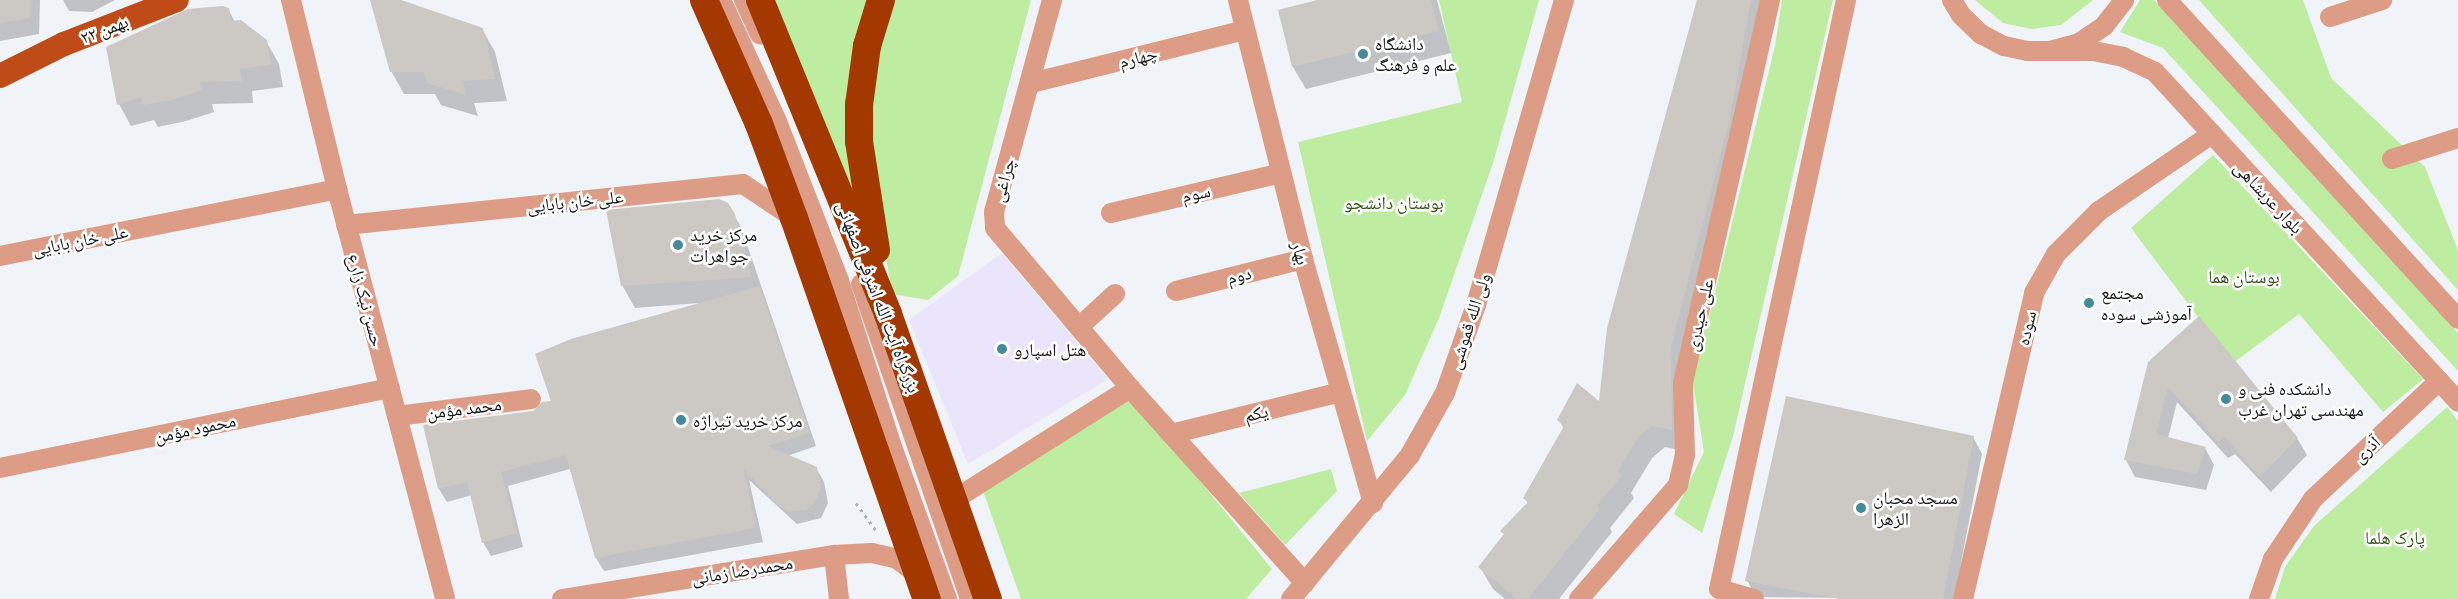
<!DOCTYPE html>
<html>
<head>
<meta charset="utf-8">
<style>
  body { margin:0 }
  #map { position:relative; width:2458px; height:599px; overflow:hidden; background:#f0f3f7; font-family:Manrope,"Noto Naskh Arabic",sans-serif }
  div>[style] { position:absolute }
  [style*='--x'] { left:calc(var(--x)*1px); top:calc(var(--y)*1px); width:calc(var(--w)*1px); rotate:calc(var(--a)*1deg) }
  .commercial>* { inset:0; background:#ebe5fb }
  .green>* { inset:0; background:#beeca0 }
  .shadow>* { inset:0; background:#0003 }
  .building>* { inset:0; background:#ccc8c4 }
  .path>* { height:3px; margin-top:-1.5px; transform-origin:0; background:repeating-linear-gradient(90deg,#aeb1b4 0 3px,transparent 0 7.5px) }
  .minor>* { height:20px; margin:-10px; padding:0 10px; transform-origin:10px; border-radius:10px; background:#dd9c85 }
  .major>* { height:24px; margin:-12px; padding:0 12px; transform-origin:12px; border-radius:12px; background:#bf4b18 }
  .highway>* { height:28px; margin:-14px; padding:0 14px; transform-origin:14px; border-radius:14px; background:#a33901 }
  .dots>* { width:16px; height:16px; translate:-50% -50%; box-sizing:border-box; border:3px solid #fff; border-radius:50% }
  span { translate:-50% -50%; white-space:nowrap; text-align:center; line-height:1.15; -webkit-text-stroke:5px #fff; paint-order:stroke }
  .street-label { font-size:18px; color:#161718 }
  .poi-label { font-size:18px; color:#161718 }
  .left { translate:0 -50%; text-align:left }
  .park-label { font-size:18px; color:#335317 }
</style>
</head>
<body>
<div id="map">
  <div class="commercial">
    <div style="clip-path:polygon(1002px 253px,1108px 379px,968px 464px,909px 320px)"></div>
  </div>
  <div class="green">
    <div style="clip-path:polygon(769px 0,871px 0,864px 224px)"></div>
    <div style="clip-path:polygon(889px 0,1031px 0,958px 276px,928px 300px,892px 294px,864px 123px)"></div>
    <div style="clip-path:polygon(1439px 0,1539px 0,1493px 163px,1439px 318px,1405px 395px,1367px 441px,1298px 142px,1462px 102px)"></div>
    <div style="clip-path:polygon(1782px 0,1833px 0,1733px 436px,1702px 533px,1674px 514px,1704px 452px,1693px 383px,1775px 46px)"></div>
    <div style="clip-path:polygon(1975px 0,2093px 0,2061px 25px,2032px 29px,2003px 23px)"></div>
    <div style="clip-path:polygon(2140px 0,2154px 0,2458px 333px,2458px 371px,2163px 48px,2120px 32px)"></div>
    <div style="clip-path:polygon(2199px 0,2303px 0,2331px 78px,2425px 167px,2458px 250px,2458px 290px)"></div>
    <div style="clip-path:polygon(2213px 155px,2423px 379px,2383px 412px,2299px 314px,2233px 363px,2131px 228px)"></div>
    <div style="clip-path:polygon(1132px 398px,1272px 569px,1246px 599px,1021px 599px,983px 491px)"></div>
    <div style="clip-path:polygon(2447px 407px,2458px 421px,2458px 599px,2275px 599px,2285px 567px,2314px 526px)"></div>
    <div style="clip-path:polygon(1331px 469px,1337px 491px,1285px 545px,1239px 493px)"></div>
  </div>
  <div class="shadow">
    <div style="clip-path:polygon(0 0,40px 0,39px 34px,0 41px)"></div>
    <div style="clip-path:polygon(63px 0,115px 0,92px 12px,69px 11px)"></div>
    <div style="clip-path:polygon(372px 0,394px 0,482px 29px,495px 52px,507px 101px,474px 103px,478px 116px,441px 105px,435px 94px,404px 94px,391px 71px)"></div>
    <div style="clip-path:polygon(1323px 0,1437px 0,1451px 53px,1306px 89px,1293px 67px,1279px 11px)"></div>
    <div style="clip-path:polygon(1699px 0,1767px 0,1683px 370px,1684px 451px,1665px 447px,1652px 458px,1631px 493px,1634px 498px,1610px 528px,1612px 532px,1559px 599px,1505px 599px,1493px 589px,1480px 567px,1505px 536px,1502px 531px,1528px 504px,1525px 498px,1564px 429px,1559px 420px,1600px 403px)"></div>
    <div style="clip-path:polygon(228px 9px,235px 22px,266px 41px,279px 64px,283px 87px,252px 91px,253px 103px,212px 104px,214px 112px,186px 121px,158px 127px,154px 120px,131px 126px,119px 104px)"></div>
    <div style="clip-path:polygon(727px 204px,741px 227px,816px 446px,787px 456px,816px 468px,824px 482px,828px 503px,821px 518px,797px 524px,749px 480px,763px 542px,604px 571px,596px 558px,570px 469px,508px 486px,523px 547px,491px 556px,483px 542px,472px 495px,447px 502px,439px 489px,425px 426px,534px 412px,699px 303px,635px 308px,622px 285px)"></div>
    <div style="clip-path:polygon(2149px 363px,2297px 438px,2307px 455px,2271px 492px,2235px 454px,2228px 458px,2177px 402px,2168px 438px,2205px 448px,2214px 465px,2206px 490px,2135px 477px,2126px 460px)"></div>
    <div style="clip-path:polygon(1973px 437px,1982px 454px,1954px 599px,1756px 597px,1747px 580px)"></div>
  </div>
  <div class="building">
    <div style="clip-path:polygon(0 0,31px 0,30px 18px,0 23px)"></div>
    <div style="clip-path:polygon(370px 0,401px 0,483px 28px,495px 79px,463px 81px,466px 95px,427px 83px,424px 72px,390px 72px)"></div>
    <div style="clip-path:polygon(1317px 0,1431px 0,1439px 31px,1292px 67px,1278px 10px)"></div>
    <div style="clip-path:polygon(1697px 0,1751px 0,1730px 118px,1671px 347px,1672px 430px,1652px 426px,1639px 436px,1618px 471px,1622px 475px,1597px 506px,1600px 509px,1529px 598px,1517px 599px,1478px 567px,1504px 534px,1500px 531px,1528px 502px,1523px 498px,1564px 426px,1557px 420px,1577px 383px,1599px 401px,1607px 328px)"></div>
    <div style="clip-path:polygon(223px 6px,229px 8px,231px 21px,241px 20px,267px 40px,271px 65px,240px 69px,242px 81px,200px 82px,202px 90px,172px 100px,143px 105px,142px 97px,117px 105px,106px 47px,188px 9px)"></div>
    <div style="clip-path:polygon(719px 199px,728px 203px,735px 214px,752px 277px,621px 286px,606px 210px)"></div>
    <div style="clip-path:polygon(760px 286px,810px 433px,768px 446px,817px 467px,821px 489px,813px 505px,806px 510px,788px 511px,780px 507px,744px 470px,756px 528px,595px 558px,566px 455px,501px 472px,517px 533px,482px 543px,467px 482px,438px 489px,423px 425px,533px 411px,542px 402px,551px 401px,535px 354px,571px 339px)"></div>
    <div style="clip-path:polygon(2199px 316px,2298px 438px,2260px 477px,2225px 438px,2218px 442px,2168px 387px,2156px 434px,2206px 447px,2197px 474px,2124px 460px,2148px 362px)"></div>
    <div style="clip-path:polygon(1786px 396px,1974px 436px,1943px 599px,1839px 599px,1745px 581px)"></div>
  </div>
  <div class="path">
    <div style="--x:856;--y:503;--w:37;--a:54"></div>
  </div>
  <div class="minor">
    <div style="--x:291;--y:0;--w:195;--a:76.3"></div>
    <div style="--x:337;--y:189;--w:424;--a:75.2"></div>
    <div style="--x:721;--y:0;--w:131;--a:65.2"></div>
    <div style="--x:776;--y:119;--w:174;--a:68.7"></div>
    <div style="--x:839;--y:281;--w:171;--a:72.3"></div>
    <div style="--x:891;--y:444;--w:165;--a:70.1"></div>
    <div style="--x:744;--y:0;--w:38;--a:65"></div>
    <div style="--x:1052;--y:0;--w:220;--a:105.3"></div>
    <div style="--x:994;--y:212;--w:16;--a:86"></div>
    <div style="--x:995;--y:228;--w:209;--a:49.8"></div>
    <div style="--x:1130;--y:388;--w:262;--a:48.1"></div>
    <div style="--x:1238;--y:0;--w:267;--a:75.9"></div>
    <div style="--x:1303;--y:259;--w:254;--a:74"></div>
    <div style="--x:1952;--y:0;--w:17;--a:59"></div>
    <div style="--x:1961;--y:15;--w:28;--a:44"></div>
    <div style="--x:1981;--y:34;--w:26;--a:28"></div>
    <div style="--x:2004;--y:46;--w:24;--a:12"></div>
    <div style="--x:2027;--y:51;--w:23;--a:0"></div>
    <div style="--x:2050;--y:51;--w:30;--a:-15"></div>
    <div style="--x:2079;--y:43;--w:30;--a:-34"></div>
    <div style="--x:2104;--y:26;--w:33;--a:-52"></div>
    <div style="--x:2167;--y:0;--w:432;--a:47.6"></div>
    <div style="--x:2330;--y:17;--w:55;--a:-18.1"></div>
    <div style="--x:2050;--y:51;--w:43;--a:0"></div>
    <div style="--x:2093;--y:51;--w:31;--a:11"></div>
    <div style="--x:2123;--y:57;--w:35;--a:25"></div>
    <div style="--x:2155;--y:72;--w:448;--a:47.4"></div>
    <div style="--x:1031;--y:83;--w:220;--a:-13.9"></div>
    <div style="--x:2392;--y:159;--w:69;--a:-17.7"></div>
    <div style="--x:1111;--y:213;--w:175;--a:-13.2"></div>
    <div style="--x:346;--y:225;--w:399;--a:-5.9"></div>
    <div style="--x:743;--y:184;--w:61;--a:33.7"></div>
    <div style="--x:0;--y:256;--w:344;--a:-11.2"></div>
    <div style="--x:861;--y:284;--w:333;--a:70.9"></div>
    <div style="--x:1176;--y:291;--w:131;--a:-14.1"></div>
    <div style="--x:1079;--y:327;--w:49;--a:-42.5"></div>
    <div style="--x:397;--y:416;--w:135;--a:-7.2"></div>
    <div style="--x:1171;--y:434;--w:175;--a:-13.9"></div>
    <div style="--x:0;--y:468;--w:398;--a:-11.6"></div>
    <div style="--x:952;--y:501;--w:211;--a:-32.4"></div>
    <div style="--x:834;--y:555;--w:44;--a:83.5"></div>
    <div style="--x:562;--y:599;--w:276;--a:-9.2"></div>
    <div style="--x:834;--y:555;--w:38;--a:-3"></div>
    <div style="--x:872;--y:553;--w:26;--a:13"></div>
    <div style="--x:897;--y:559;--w:26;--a:37"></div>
    <div style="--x:1291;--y:599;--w:187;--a:-50.4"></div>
    <div style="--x:1410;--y:455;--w:71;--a:-60.6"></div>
    <div style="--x:1445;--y:393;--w:93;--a:-70.6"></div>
    <div style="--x:1476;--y:305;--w:317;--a:-73.9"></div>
    <div style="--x:1579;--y:599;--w:151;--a:-49"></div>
    <div style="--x:1678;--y:485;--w:31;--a:-77"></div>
    <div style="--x:1685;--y:455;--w:72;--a:-91.6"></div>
    <div style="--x:1683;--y:383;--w:393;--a:-77.2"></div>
    <div style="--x:1754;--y:599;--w:36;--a:-164"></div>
    <div style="--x:1719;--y:589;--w:603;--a:-77.83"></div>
    <div style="--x:1963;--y:599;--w:314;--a:-76.9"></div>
    <div style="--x:2034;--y:293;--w:45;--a:-60.6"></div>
    <div style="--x:2056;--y:254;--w:61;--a:-45"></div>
    <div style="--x:2099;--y:211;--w:137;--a:-34.3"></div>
    <div style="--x:2259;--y:599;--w:42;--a:-70.7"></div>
    <div style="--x:2273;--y:559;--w:72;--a:-56.3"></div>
    <div style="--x:2313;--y:499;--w:173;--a:-43.1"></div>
  </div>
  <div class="major">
    <div style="--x:0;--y:76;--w:72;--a:-26.6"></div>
    <div style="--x:64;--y:44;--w:121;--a:-21.3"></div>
  </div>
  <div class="highway">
    <div style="--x:704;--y:0;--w:136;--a:66.1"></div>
    <div style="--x:759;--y:124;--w:100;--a:69.6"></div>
    <div style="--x:794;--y:218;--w:404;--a:70.8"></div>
    <div style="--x:760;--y:0;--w:339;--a:67.8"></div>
    <div style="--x:888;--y:314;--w:302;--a:70.7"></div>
    <div style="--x:876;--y:250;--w:110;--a:-98.9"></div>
    <div style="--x:859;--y:141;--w:36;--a:-90"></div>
    <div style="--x:859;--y:105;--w:60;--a:-82.3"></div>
    <div style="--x:867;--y:46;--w:48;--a:-73.1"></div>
  </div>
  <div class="dots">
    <div style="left:1363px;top:54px;background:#458a98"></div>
    <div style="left:678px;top:245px;background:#458a98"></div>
    <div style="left:2089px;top:303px;background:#458a98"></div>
    <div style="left:1002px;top:349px;background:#458a98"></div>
    <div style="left:2226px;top:399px;background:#458a98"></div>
    <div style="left:681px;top:420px;background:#458a98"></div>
    <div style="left:1861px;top:508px;background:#458a98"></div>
  </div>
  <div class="street-label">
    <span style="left:104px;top:29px;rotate:-21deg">۲۲ بهمن</span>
    <span style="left:1138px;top:57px;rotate:-14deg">چهارم</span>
    <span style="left:1003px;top:180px;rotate:-74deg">چراغی</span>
    <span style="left:1196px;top:193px;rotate:-13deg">سوم</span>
    <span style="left:2269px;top:197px;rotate:47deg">بلوار عربشاهی</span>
    <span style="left:575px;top:201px;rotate:-6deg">علی خان بابایی</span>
    <span style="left:80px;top:240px;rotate:-11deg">علی خان بابایی</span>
    <span style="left:1301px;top:253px;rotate:75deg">بهار</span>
    <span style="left:1239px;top:275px;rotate:-14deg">دوم</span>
    <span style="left:879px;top:297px;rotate:69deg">بزرگراه آیت الله اشرفی اصفهانی</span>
    <span style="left:366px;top:300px;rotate:75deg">حسن نیک زارع</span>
    <span style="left:1699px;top:315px;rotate:-77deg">علی حیدری</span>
    <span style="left:1469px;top:321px;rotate:-72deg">ولی الله قموشی</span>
    <span style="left:2026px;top:328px;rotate:-77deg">سوده</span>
    <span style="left:464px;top:408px;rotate:-7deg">محمد مؤمن</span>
    <span style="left:1256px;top:413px;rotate:-14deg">یکم</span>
    <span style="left:195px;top:428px;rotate:-12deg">محمود مؤمن</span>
    <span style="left:2366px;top:449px;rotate:-43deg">آذری</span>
    <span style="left:742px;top:570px;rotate:-9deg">محمدرضا زمانی</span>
  </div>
  <div class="poi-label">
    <span class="left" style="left:1375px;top:54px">دانشگاه<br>علم و فرهنگ</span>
    <span class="left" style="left:690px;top:245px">مرکز خرید<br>جواهرات</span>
    <span class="left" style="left:2101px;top:303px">مجتمع<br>آموزشی سوده</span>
    <span class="left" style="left:1014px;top:349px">هتل اسپارو</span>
    <span class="left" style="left:2238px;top:399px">دانشکده فنی و<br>مهندسی تهران غرب</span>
    <span class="left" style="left:693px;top:420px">مرکز خرید تیراژه</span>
    <span class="left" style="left:1873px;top:508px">مسجد محبان<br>الزهرا</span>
  </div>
  <div class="park-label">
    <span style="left:1394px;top:202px">بوستان دانشجو</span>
    <span style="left:2244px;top:276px">بوستان هما</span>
    <span style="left:2395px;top:537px">پارک هلما</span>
  </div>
</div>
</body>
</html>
